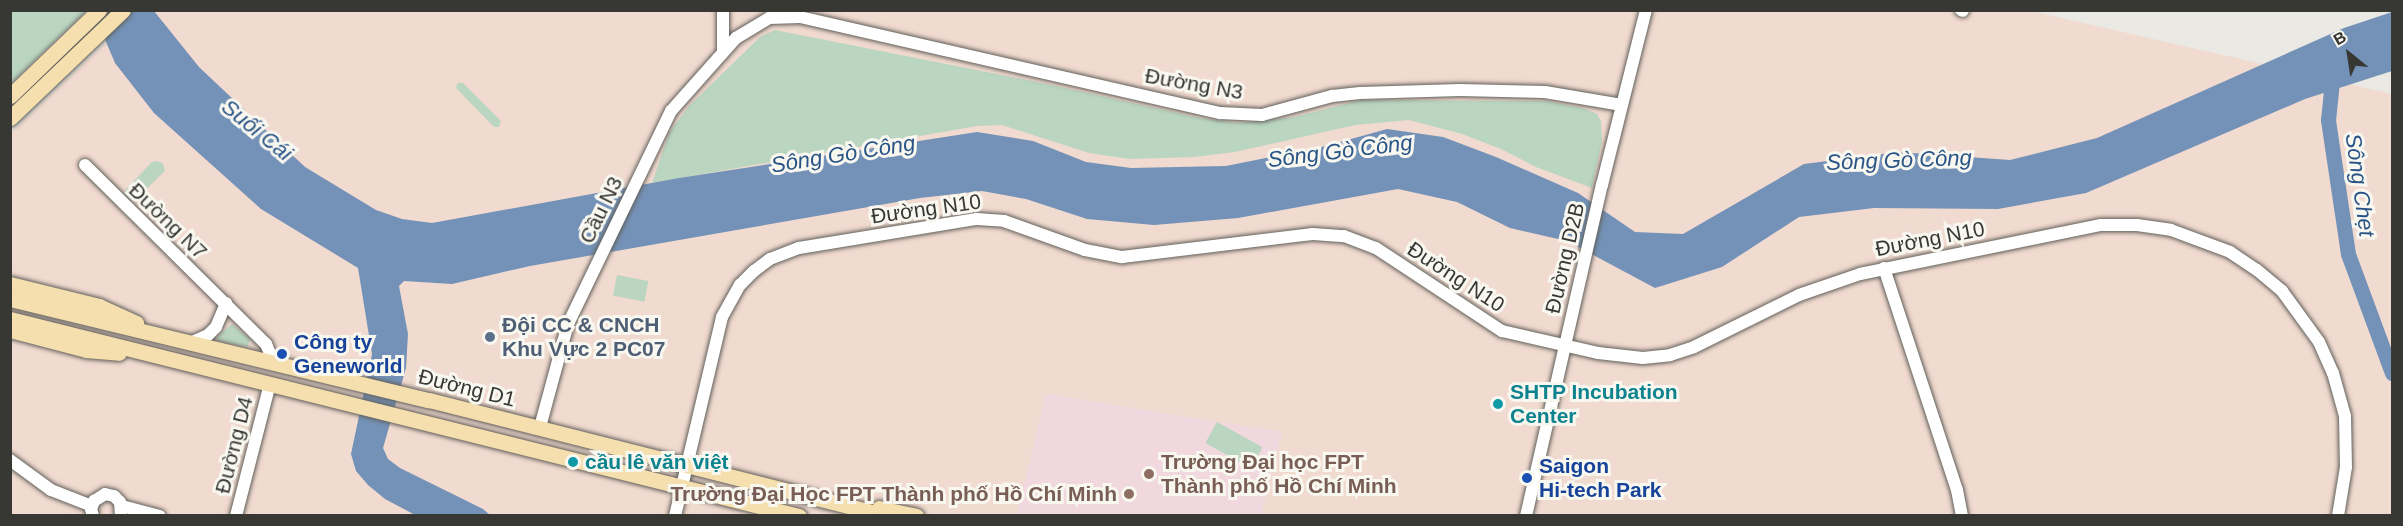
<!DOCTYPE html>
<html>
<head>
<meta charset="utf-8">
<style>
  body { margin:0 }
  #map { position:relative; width:2403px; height:526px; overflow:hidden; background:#eae9e3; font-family:Helvetica,sans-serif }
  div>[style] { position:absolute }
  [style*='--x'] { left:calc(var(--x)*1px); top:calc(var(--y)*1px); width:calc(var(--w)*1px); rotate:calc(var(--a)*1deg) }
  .industrial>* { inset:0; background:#f1dacf }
  .education>* { inset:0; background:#f1d8df }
  .green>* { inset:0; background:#bad5c0; transform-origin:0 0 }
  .water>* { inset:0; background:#7492b7 }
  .river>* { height:15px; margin:-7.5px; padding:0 7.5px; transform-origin:7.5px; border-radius:7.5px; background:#7492b7 }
  .roads { filter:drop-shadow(0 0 2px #61605b) drop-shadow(0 0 2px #61605b) }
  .minor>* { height:12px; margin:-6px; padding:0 6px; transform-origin:6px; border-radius:6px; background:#fff }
  .major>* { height:15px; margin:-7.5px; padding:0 7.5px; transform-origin:7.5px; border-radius:7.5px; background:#f5dfaf }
  .dots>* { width:16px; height:16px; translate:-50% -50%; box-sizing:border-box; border:3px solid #f8f7f0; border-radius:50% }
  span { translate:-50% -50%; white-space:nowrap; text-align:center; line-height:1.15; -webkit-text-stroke:6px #f8f7f0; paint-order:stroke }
  .street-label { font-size:21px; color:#373734 }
  .service-label { font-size:21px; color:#4e5e75; font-weight:700 }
  .left { translate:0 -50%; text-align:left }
  .transit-label { font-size:21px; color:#164399; font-weight:700 }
  .culture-label { font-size:21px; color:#0d838f; font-weight:700 }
  .education-label { font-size:21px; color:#785e54; font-weight:700 }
  .right { translate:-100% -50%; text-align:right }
  .water-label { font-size:22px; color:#295486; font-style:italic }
  .frame { position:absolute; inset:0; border:12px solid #373734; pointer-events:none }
  .north { position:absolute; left:2319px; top:24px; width:60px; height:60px; -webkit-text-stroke:4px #f8f7f0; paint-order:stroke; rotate:330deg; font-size:16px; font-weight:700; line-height:24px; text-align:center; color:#373734 }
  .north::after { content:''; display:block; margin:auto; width:21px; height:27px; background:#373734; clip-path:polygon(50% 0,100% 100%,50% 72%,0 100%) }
</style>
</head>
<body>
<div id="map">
  <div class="industrial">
    <div style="clip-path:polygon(2027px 10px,2392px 94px,2392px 515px,11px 516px,11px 133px,139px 11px)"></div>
  </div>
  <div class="education">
    <div style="clip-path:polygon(1046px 394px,1282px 432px,1261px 515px,1017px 516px)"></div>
  </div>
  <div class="green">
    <div style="clip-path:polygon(11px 10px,86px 10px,86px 11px,11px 83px)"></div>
    <div style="clip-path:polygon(775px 30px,1052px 85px,1200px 118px,1238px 123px,1294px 117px,1361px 100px,1546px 101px,1583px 108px,1597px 114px,1601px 121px,1602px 141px,1592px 188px,1536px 167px,1501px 149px,1462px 134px,1409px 120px,1355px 125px,1235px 152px,1194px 157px,1130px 159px,1089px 153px,1002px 125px,977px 126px,652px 183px,669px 133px,689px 106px,760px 37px)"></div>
    <div style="clip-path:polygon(458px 83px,463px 83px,501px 121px,499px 127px,494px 127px,456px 88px)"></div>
    <div style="clip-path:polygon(158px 161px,163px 164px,165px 171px,135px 200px,130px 201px,124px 197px,126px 189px,152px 162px)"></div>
    <div style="left:617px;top:275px;width:32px;height:21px;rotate:11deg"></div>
    <div style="clip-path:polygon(232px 324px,250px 339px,248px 347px,218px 341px,217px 337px)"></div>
    <div style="left:1217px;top:422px;width:52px;height:24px;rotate:29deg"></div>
  </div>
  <div class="water">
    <div style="clip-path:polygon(93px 11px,154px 11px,199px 67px,305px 167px,376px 210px,402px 219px,432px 223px,679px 178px,977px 132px,1033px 141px,1086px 162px,1131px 168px,1226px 166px,1326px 146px,1387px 129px,1443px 137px,1496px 157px,1578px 193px,1635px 232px,1683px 234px,1804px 164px,1898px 152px,2010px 160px,2097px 138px,2344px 28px,2392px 12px,2392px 71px,2305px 99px,2086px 193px,1998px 209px,1874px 208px,1799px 217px,1722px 267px,1655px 288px,1567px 241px,1510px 228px,1457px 202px,1398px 189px,1238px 218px,1154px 225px,1087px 219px,1026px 199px,982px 191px,920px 198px,530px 266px,452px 284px,404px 281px,399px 286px,408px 334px,406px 368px,383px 448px,388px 459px,400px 468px,483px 509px,490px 515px,417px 516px,385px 499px,368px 485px,356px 471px,351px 454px,372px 354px,358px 268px,261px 209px,154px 113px,115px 63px)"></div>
  </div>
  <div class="river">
    <div style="--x:2333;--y:71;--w:49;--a:95.8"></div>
    <div style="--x:2328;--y:120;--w:135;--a:81.5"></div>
    <div style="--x:2348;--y:254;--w:127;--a:69.7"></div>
  </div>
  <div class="roads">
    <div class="minor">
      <div style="--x:1961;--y:10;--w:2;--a:27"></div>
      <div style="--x:723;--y:51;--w:41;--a:-90"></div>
      <div style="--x:85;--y:165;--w:255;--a:44.7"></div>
      <div style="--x:266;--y:344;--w:21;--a:67"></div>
      <div style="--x:1884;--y:268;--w:234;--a:71.8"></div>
      <div style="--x:1957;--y:490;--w:26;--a:79"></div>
      <div style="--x:190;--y:343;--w:20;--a:-24"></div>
      <div style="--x:208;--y:335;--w:11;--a:-45"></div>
      <div style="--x:216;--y:327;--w:26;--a:-67"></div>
      <div style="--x:540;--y:427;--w:107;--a:-74.8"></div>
      <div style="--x:568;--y:324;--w:237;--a:-64.2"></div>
      <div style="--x:671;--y:111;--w:98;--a:-48.3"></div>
      <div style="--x:736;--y:38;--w:39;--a:-31"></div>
      <div style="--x:769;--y:18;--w:31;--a:-2"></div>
      <div style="--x:800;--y:17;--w:431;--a:12.9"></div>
      <div style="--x:1220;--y:113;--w:42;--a:2.7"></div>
      <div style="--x:1262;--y:115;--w:73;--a:-15.2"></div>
      <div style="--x:1332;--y:96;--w:28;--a:-6"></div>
      <div style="--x:1360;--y:93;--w:100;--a:-1.7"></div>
      <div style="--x:1460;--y:90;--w:85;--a:1.3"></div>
      <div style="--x:1545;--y:92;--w:78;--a:9.6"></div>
      <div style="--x:10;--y:460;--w:51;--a:36.2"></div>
      <div style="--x:51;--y:490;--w:44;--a:21.3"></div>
      <div style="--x:122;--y:506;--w:39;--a:15"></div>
      <div style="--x:93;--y:516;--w:7;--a:-106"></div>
      <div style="--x:91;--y:509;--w:9;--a:-69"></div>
      <div style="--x:94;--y:501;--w:13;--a:-32"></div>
      <div style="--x:105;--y:494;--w:9;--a:13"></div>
      <div style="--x:114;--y:496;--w:8;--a:45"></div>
      <div style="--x:120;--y:502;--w:14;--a:86"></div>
      <div style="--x:236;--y:516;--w:136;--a:-75.6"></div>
      <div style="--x:675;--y:516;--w:204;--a:-76.7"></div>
      <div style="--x:722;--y:317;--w:37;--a:-61"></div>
      <div style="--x:740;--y:285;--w:20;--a:-45"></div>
      <div style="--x:754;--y:271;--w:20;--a:-37"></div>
      <div style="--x:770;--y:259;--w:31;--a:-21"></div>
      <div style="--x:799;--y:248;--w:180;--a:-9.3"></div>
      <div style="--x:977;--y:219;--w:27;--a:4"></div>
      <div style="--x:1004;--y:221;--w:86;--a:19.7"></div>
      <div style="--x:1085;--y:250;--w:38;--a:11"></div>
      <div style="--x:1122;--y:257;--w:192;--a:-6.9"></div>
      <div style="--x:1313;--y:234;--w:31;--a:4"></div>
      <div style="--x:1344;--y:236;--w:34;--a:21"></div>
      <div style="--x:1376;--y:248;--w:151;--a:33.4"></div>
      <div style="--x:1502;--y:331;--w:98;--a:12.9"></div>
      <div style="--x:1598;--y:353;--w:45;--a:6.3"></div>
      <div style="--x:1643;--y:358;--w:27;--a:-6"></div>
      <div style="--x:1670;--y:355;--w:25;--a:-18"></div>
      <div style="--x:1694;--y:347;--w:117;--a:-26.3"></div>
      <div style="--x:1799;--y:295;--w:65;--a:-19"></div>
      <div style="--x:1860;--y:274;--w:246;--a:-11.5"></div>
      <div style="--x:2101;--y:225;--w:36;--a:0"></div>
      <div style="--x:2137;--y:225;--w:34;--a:8"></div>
      <div style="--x:2171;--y:230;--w:63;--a:20.4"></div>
      <div style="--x:2230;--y:252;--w:32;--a:34"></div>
      <div style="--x:2257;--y:270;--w:33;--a:40"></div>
      <div style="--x:2282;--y:291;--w:63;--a:54"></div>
      <div style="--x:2319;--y:342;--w:34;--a:66"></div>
      <div style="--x:2333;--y:373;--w:45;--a:74.4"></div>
      <div style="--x:2345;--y:416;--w:51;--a:88.9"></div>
      <div style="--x:2346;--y:467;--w:50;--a:99.3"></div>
      <div style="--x:1526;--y:516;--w:340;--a:-77.1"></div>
      <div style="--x:1602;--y:185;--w:180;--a:-75.9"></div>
    </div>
    <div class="major">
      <div style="--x:10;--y:96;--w:124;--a:-44"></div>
      <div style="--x:10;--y:118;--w:156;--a:-43.7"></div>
      <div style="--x:10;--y:284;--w:92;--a:13.9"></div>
      <div style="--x:99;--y:306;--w:41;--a:24.7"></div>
      <div style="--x:10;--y:299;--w:431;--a:13.6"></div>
      <div style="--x:429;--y:400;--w:473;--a:14.2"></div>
      <div style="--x:10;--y:319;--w:813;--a:14.02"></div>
      <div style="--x:10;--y:330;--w:79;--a:14.7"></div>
      <div style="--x:86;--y:350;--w:33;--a:5"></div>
      <div style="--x:879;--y:508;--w:38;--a:12"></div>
    </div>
  </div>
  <div class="dots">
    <div style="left:490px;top:337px;background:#5c6f8a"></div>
    <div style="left:282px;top:354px;background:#1a4fb4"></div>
    <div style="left:1498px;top:404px;background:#0f9aa8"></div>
    <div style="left:573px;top:462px;background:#0f9aa8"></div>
    <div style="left:1149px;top:474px;background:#8d6e63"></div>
    <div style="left:1527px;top:478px;background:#1a4fb4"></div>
    <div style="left:1129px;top:494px;background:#8d6e63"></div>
  </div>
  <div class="street-label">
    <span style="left:1194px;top:84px;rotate:10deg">Đường N3</span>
    <span style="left:926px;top:209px;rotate:-8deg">Đường N10</span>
    <span style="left:601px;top:210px;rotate:-64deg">Cầu N3</span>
    <span style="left:168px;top:221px;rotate:44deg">Đường N7</span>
    <span style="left:1930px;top:239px;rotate:-11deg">Đường N10</span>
    <span style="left:1565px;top:258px;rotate:-77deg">Đường D2B</span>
    <span style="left:1456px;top:277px;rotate:33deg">Đường N10</span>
    <span style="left:467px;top:388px;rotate:14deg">Đường D1</span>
    <span style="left:234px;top:445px;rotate:-76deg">Đường D4</span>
  </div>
  <div class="service-label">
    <span class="left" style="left:502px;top:337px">Đội CC &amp; CNCH<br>Khu Vực 2 PC07</span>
  </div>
  <div class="transit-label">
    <span class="left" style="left:294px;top:354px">Công ty<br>Geneworld</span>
    <span class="left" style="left:1539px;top:478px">Saigon<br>Hi-tech Park</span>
  </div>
  <div class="culture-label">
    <span class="left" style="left:1510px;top:404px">SHTP Incubation<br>Center</span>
    <span class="left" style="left:585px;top:462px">cầu lê văn việt</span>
  </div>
  <div class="education-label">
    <span class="left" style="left:1161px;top:474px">Trường Đại học FPT<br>Thành phố Hồ Chí Minh</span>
    <span class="right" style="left:1117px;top:494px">Trường Đại Học FPT Thành phố Hồ Chí Minh</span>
  </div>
  <div class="water-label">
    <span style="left:257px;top:130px;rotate:39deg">Suối Cái</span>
    <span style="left:1340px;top:151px;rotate:-7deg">Sông Gò Công</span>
    <span style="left:843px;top:154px;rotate:-9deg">Sông Gò Công</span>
    <span style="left:1899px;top:160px;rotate:-2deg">Sông Gò Công</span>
    <span style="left:2360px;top:185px;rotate:82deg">Sông Chẹt</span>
  </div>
  <div class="frame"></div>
  <div class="north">B</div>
</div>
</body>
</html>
